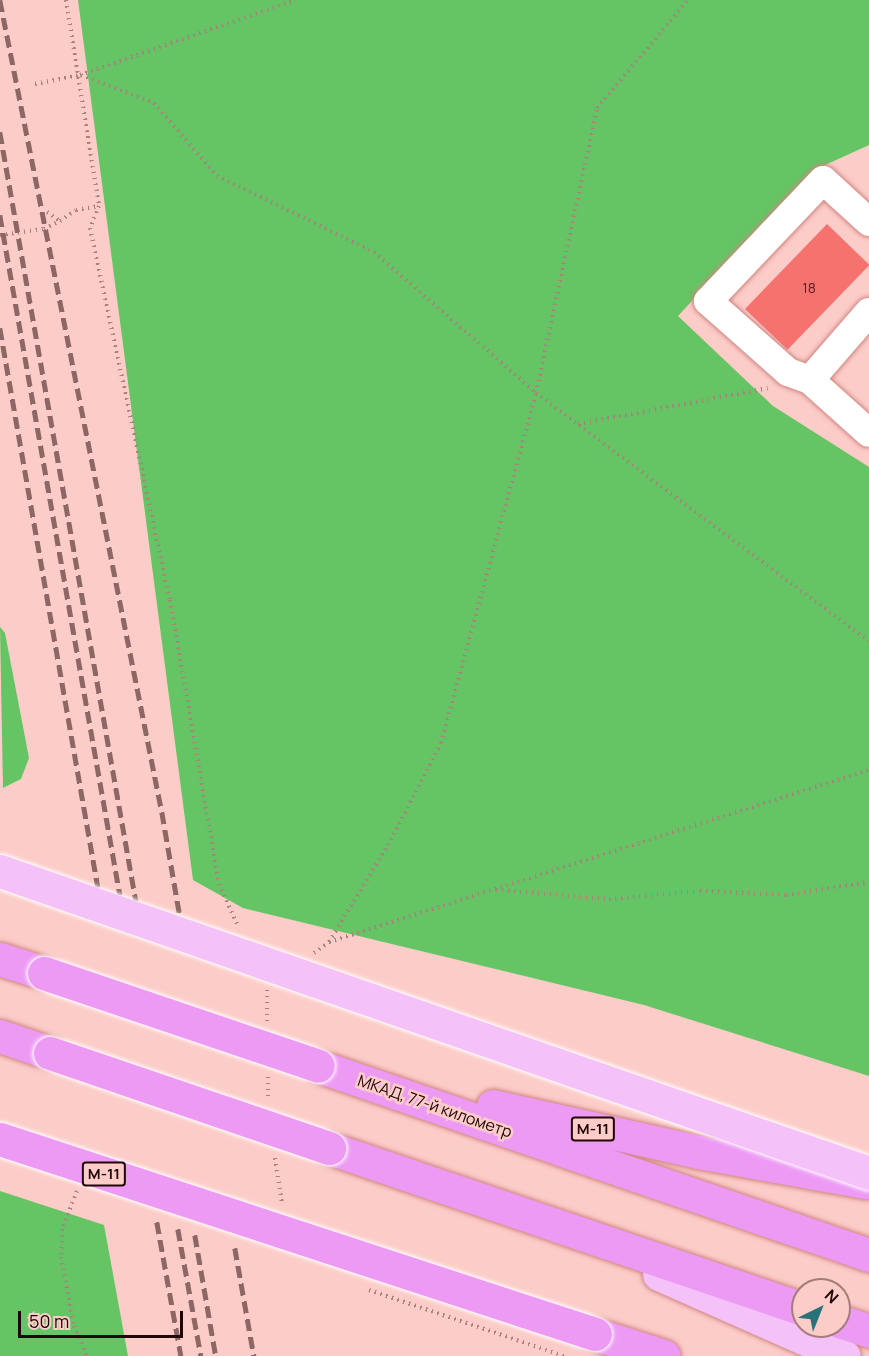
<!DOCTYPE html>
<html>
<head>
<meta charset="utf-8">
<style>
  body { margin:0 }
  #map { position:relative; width:869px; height:1356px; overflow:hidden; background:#fcccc8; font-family:Manrope,sans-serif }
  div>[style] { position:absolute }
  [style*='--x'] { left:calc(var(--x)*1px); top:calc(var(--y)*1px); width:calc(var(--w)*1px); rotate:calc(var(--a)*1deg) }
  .green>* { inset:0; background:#65c464 }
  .building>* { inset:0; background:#f5726f; transform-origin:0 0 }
  .path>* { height:4px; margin-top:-2px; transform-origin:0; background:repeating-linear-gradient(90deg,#a9817f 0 1.5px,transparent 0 6px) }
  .roads { filter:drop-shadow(0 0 2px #d08681) drop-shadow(0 0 2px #d08681) }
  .minor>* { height:28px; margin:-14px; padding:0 14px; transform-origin:14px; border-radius:14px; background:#fff }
  .major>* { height:33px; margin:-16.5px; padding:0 16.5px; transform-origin:16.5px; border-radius:16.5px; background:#f4c2f9 }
  .highway>* { height:33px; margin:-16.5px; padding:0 16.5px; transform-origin:16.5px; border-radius:16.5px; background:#ed9af5 }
  .rail>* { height:4.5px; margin-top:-2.25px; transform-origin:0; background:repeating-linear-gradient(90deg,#8c6765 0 12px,transparent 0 18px) }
  .bridges { filter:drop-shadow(0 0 2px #fff) drop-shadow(0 0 2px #fff) }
  .major-bridge>* { height:33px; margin:-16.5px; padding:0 16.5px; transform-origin:16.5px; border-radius:16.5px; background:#f4c2f9 }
  .highway-bridge>* { height:33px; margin:-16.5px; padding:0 16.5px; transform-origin:16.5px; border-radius:16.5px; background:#ed9af5 }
  span { translate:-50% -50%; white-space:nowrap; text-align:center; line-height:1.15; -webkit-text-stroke:5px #fcccc8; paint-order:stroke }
  .number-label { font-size:14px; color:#552120 }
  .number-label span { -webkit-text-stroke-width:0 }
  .shield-label span { padding:2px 4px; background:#fcccc8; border:2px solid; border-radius:4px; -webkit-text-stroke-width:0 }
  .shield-label { font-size:15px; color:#200606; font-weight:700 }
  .street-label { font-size:16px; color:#200606 }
  .north { position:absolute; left:791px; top:1278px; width:60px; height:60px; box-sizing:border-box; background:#fcccc8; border:2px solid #a47d7a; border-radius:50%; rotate:43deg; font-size:16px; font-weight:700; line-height:24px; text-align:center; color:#200606 }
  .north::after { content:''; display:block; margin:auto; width:21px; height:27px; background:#287279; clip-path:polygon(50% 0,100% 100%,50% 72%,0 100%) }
  .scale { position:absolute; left:18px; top:1311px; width:165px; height:27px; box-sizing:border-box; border:3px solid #200606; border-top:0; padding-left:8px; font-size:18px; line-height:21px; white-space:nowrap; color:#200606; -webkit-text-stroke:4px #fcccc8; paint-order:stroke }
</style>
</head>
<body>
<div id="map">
  <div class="green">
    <div style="clip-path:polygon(78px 0,869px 0,869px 145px,812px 171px,678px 316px,773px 406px,869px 467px,869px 1076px,644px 1005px,243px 908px,193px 880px)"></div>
    <div style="clip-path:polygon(0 627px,5px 633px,29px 758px,21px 779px,3px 788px)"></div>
    <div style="clip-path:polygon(0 1191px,104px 1225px,128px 1356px,0 1356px)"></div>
  </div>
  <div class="building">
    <div style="left:827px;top:224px;width:59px;height:118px;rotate:44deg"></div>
  </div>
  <div class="path">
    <div style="--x:66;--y:0;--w:209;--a:80.9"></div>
    <div style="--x:99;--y:206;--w:24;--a:112"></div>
    <div style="--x:90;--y:228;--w:381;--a:77.9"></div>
    <div style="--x:170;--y:600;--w:288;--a:80.2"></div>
    <div style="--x:219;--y:884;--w:46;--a:65.7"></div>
    <div style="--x:81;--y:75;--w:78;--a:21"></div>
    <div style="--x:154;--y:103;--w:96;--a:49.2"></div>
    <div style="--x:217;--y:176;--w:174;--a:25.8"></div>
    <div style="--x:374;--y:252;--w:215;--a:41"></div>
    <div style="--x:536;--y:393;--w:415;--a:36.7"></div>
    <div style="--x:35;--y:84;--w:46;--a:-11.3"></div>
    <div style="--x:80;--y:75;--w:228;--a:-19.2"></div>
    <div style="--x:47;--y:212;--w:16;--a:35"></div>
    <div style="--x:60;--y:221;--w:19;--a:-35"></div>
    <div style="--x:76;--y:210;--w:22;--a:-10"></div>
    <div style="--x:0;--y:235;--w:44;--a:-7.8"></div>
    <div style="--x:44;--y:229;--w:18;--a:-27"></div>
    <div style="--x:578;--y:424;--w:193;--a:-10.7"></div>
    <div style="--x:496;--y:890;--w:113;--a:4.6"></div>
    <div style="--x:609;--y:899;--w:91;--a:-5"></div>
    <div style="--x:700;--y:891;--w:86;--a:2.7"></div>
    <div style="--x:786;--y:895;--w:84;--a:-8.9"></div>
    <div style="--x:329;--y:942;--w:114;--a:-58.7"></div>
    <div style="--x:388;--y:845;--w:115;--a:-62.5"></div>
    <div style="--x:441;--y:743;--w:363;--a:-74.8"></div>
    <div style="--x:536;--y:393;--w:291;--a:-77.9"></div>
    <div style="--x:597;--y:108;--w:141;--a:-49.9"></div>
    <div style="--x:314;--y:953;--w:19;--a:-36"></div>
    <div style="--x:329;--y:942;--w:567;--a:-17.67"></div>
    <div style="--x:267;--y:990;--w:32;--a:90"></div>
    <div style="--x:268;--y:1077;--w:23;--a:90"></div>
    <div style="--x:275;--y:1158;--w:47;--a:81.3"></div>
    <div style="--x:77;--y:1191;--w:41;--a:111.5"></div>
    <div style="--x:62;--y:1229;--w:28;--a:92"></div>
    <div style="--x:61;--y:1257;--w:70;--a:79.3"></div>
    <div style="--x:74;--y:1326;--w:33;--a:67"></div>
    <div style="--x:369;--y:1290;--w:206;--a:18.7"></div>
  </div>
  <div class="roads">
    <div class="minor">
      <div style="--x:869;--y:222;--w:62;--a:-137.6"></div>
      <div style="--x:823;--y:180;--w:167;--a:133.5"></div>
      <div style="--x:708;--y:301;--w:107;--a:41.6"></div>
      <div style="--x:788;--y:372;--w:23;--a:20"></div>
      <div style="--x:810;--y:380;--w:79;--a:41.9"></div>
      <div style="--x:810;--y:380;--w:90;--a:-49.1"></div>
    </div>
    <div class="major">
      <div style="--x:659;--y:1274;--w:202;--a:23.9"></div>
    </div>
    <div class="highway">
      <div style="--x:0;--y:959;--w:46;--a:17.7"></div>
      <div style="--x:0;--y:1036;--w:53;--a:18.8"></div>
      <div style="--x:318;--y:1066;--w:583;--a:18.93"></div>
      <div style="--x:493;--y:1106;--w:210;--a:12.6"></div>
      <div style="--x:698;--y:1152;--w:170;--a:10.2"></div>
      <div style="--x:329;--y:1148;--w:501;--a:18.76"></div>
      <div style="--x:839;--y:1321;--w:32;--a:18"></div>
      <div style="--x:595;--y:1334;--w:72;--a:17.7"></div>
    </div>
  </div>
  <div class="rail">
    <div style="--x:0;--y:0;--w:828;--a:78.72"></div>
    <div style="--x:162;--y:812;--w:106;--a:80.2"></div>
    <div style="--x:0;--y:132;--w:781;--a:79.97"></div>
    <div style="--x:0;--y:215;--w:691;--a:79.99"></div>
    <div style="--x:0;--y:328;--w:568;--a:80.06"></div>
    <div style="--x:157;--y:1222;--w:136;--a:79.8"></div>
    <div style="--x:178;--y:1229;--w:129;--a:79.7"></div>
    <div style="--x:195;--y:1235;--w:123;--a:80.2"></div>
    <div style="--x:235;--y:1248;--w:110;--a:80"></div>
  </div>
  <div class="bridges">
    <div class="major-bridge">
      <div style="--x:0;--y:871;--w:920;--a:19.16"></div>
    </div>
    <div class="highway-bridge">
      <div style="--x:44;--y:973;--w:289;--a:18.7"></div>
      <div style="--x:50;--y:1053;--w:295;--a:18.8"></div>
      <div style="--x:0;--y:1139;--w:626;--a:18.15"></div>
    </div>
  </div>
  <div class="number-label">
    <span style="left:809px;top:288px">18</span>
  </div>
  <div class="shield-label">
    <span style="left:593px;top:1129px">М-11</span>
    <span style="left:104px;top:1174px">М-11</span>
  </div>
  <div class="street-label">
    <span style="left:435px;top:1106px;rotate:19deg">МКАД, 77-й километр</span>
  </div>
  <div class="north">N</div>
  <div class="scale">50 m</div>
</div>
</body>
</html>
